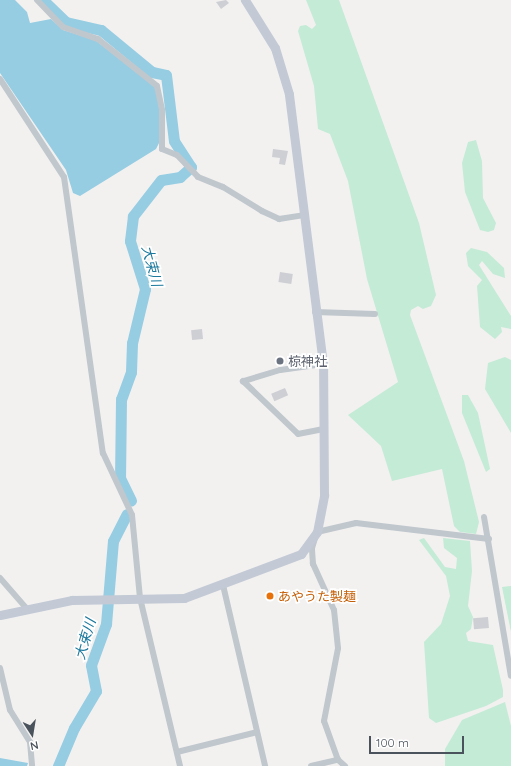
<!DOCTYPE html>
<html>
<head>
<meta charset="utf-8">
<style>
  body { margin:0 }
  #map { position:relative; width:511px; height:766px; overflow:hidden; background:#f2f1f0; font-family:Quicksand,"Noto Sans JP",sans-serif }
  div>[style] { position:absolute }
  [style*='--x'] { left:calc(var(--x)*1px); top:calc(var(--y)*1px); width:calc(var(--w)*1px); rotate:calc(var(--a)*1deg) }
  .green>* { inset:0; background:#c4ebd6 }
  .water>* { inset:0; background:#96cde3 }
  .river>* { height:11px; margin:-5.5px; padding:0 5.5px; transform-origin:5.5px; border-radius:5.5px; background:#96cde3 }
  .building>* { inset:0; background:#cecfd4; transform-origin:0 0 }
  .street>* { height:6px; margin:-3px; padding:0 3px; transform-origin:3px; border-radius:3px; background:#c0c7cd }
  .secondary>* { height:9px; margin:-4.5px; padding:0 4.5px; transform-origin:4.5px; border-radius:4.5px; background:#c3cad5 }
  .dots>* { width:11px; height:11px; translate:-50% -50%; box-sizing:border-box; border:2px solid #fff; border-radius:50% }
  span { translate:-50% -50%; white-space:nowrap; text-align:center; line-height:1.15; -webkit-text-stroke:3.5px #fff; paint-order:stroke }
  .worship-label { font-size:13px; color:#5b616d }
  .left { translate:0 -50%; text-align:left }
  .food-label { font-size:13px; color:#c56008 }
  .water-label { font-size:14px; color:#1c799d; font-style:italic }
  .north { position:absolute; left:12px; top:714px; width:40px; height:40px; -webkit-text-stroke:3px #fff; paint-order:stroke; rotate:168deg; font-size:11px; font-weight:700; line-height:16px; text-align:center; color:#4a525c }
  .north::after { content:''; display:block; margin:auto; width:14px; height:18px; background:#4a525c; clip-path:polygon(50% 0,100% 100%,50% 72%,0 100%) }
  .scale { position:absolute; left:369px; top:736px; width:95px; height:18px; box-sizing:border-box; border:2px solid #4a525c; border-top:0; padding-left:5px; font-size:12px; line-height:14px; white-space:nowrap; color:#4a525c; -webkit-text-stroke:3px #fff; paint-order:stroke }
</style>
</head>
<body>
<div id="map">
  <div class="green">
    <div style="clip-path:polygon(306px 0,339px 0,419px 223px,436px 295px,431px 306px,423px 309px,418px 306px,411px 310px,410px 315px,464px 461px,479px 522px,476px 534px,460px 532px,454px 526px,442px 469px,392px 481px,381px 446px,348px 415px,398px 382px,367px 279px,348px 181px,330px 134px,318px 129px,314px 86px,298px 31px,300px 26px,306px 25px,312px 29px,316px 25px)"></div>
    <div style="clip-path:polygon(476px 140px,482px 161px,483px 198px,496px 223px,494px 230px,488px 232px,480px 230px,465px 192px,462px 163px,468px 142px)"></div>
    <div style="clip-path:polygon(471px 248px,487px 252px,504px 268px,505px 278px,493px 274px,482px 261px,479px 265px,511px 316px,511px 329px,501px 327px,502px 332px,495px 339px,480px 327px,477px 286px,482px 280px,468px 266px,466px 253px)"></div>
    <div style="clip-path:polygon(505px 357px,511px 360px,511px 433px,485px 389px,488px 363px)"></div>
    <div style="clip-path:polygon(462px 395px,468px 395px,478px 413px,490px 469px,486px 472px,462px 413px)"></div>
    <div style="clip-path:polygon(424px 538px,445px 567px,456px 569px,457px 558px,444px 548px,443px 538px,470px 541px,472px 571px,468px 606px,473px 617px,471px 629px,466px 633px,468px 641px,493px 645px,503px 690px,503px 697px,486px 706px,436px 723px,429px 718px,424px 642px,441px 624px,450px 596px,446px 576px,419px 540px)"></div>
    <div style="clip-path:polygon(511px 586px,511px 632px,502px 587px)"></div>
    <div style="clip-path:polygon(505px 702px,511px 726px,511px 766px,445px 766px,445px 749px,462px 720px)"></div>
  </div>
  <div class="water">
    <div style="clip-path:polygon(0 0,15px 0,27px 12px,30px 23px,51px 19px,63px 30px,95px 40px,154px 86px,158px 93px,161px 139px,156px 149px,80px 196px,73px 193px,66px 170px,0 73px)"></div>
    <div style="clip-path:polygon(0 758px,28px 763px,27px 766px,0 766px)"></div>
  </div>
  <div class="river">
    <div style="--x:43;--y:0;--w:32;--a:44"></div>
    <div style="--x:66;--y:22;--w:36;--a:13"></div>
    <div style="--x:101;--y:30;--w:66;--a:39.5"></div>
    <div style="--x:152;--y:72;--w:14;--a:12"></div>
    <div style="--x:166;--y:75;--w:66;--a:83.1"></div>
    <div style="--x:174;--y:141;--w:31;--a:57"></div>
    <div style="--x:191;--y:167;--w:15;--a:138"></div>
    <div style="--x:180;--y:177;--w:19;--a:171"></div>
    <div style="--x:161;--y:180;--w:46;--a:127.9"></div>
    <div style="--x:133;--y:216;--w:25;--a:97"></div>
    <div style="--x:130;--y:241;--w:50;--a:72.6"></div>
    <div style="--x:145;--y:289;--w:56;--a:103.5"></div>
    <div style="--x:132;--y:343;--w:29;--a:92"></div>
    <div style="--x:131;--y:372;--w:29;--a:110"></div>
    <div style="--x:121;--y:399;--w:79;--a:90.7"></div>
    <div style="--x:120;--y:478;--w:25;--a:64"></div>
    <div style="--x:58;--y:766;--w:41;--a:-67.2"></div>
    <div style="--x:74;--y:728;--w:43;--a:-59.3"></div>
    <div style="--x:96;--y:691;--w:26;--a:-101"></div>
    <div style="--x:91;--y:665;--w:44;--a:-69.9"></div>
    <div style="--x:106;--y:624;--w:83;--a:-85.2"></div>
    <div style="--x:113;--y:541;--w:30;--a:-63"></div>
  </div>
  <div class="building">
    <div style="clip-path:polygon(226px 0,229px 3px,221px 9px,216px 2px)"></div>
    <div style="clip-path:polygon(273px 149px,288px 151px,285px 165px,279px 164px,280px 158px,272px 157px)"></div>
    <div style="left:280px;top:272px;width:13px;height:10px;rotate:9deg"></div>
    <div style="left:202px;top:329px;width:10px;height:11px;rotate:84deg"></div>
    <div style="left:285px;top:388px;width:8px;height:15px;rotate:67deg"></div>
    <div style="left:488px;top:617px;width:11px;height:15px;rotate:85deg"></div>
  </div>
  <div class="street">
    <div style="--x:37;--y:0;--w:37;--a:46"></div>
    <div style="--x:63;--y:27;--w:37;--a:19"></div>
    <div style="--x:98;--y:39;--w:75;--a:38.5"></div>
    <div style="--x:157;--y:86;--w:25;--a:78"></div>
    <div style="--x:162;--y:110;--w:39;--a:90"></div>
    <div style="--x:162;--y:149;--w:16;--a:22"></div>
    <div style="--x:177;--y:155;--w:30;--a:46"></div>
    <div style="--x:198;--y:177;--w:27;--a:22"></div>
    <div style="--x:223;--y:187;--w:46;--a:31.6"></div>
    <div style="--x:262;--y:211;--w:19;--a:25"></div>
    <div style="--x:279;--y:219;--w:25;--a:-9"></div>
    <div style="--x:0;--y:79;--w:117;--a:56.9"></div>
    <div style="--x:64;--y:177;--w:279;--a:82"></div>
    <div style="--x:103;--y:453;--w:68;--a:64.9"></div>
    <div style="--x:132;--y:515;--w:83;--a:84.5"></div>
    <div style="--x:140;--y:598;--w:173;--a:76.6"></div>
    <div style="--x:315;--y:312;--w:60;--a:1.9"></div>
    <div style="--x:323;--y:364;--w:43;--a:172.1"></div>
    <div style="--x:280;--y:370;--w:39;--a:163"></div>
    <div style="--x:243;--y:381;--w:76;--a:43.9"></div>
    <div style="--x:298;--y:434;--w:26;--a:-11"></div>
    <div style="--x:484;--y:517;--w:161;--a:80.4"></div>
    <div style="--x:0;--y:578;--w:41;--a:48.9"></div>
    <div style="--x:223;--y:585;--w:186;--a:76.9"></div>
    <div style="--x:0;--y:668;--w:43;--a:76.6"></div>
    <div style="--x:10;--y:710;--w:38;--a:58"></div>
    <div style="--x:30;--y:742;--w:24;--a:85"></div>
    <div style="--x:177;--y:752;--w:82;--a:-14"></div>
    <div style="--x:311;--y:766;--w:28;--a:-13"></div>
    <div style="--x:345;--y:766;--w:9;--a:-139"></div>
    <div style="--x:338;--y:760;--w:41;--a:-109.7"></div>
    <div style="--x:324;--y:721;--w:74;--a:-79.1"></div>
    <div style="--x:338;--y:648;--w:38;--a:-96"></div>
    <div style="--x:334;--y:610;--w:51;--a:-114.5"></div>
    <div style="--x:313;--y:564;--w:16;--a:-94"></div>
    <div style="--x:312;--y:548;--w:17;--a:-73"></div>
    <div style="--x:317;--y:532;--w:40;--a:-13"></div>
    <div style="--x:356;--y:523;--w:134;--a:6.9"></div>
  </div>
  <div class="secondary">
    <div style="--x:0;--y:615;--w:74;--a:-11.8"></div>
    <div style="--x:72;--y:600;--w:112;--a:-1"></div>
    <div style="--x:184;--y:598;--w:125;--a:-20.6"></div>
    <div style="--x:301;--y:554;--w:27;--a:-54"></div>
    <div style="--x:317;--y:532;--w:38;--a:-79"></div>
    <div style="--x:324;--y:495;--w:131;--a:-90.4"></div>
    <div style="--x:323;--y:364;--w:272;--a:-97.2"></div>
    <div style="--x:289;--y:94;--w:48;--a:-106.9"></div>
    <div style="--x:275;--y:48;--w:57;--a:-122"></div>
  </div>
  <div class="dots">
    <div style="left:280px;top:361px;background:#6b7280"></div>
    <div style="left:270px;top:596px;background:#e8710a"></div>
  </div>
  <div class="worship-label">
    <span class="left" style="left:288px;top:361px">椋神社</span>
  </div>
  <div class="food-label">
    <span class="left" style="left:278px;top:596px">あやうた製麺</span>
  </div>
  <div class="water-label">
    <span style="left:152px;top:266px;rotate:75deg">大束川</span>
    <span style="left:85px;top:639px;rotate:-74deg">大束川</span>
  </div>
  <div class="north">N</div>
  <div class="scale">100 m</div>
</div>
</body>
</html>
